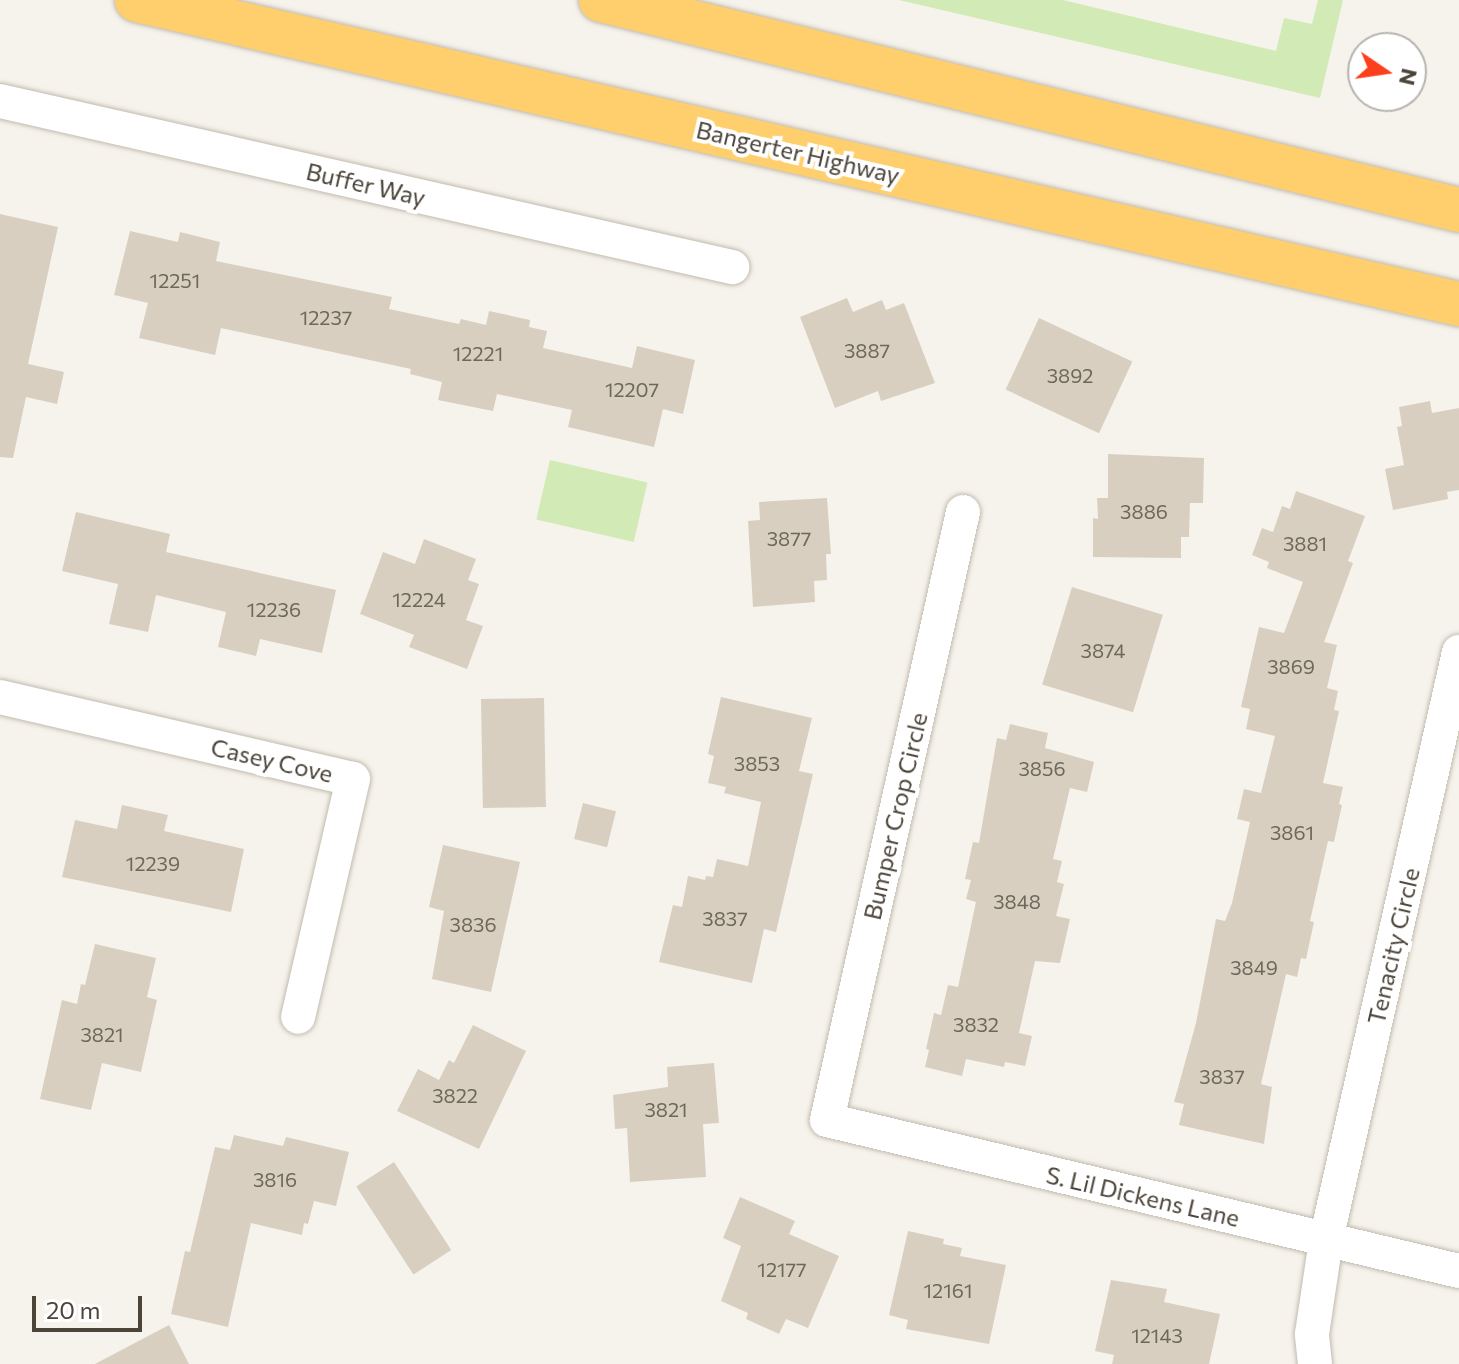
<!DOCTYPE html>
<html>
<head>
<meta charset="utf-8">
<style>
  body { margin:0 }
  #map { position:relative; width:1459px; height:1364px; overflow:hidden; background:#f6f3ec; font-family:Commissioner,sans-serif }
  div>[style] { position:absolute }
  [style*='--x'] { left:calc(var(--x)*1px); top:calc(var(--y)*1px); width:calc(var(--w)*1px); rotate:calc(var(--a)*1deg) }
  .green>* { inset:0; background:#d2eab5; transform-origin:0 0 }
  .building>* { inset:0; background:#d8cfc1; transform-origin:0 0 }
  .roads { filter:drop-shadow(0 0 2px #c2bbae) drop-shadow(0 0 2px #c2bbae) }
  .minor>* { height:34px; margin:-17px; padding:0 17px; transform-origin:17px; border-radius:17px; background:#fff }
  .motorway>* { height:44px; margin:-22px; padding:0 22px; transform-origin:22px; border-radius:22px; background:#ffcf6e }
  span { translate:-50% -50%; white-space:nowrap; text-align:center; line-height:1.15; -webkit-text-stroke:8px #fff; paint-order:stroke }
  .number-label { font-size:20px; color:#6e675b }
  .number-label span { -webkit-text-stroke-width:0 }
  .street-label { font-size:24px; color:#4b4439 }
  .north { position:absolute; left:1347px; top:32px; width:80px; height:80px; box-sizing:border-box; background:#fff; border:2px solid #b7b4b0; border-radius:50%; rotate:103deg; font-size:22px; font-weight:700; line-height:32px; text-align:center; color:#4b4439 }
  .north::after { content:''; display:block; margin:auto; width:28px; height:36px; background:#fc3f1d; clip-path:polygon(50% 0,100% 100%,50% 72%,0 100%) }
  .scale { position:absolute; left:32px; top:1296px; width:110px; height:36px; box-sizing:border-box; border:4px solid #4b4439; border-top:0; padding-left:10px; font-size:24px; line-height:28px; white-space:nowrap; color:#4b4439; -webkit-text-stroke:6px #fff; paint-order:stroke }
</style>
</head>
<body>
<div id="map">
  <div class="green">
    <div style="clip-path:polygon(899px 0,1063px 0,1276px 51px,1284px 18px,1312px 24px,1318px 0,1343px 0,1320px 98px)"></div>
    <div style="left:550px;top:460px;width:100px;height:61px;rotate:13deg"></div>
  </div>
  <div class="building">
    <div style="clip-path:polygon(0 214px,58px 227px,28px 364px,64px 372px,57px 404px,26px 397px,13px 458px,0 457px)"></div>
    <div style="clip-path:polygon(130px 231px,178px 242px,180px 232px,220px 242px,216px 261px,392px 297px,389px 309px,459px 324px,461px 319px,486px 325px,489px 311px,530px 320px,529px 327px,547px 331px,543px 348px,632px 368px,637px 346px,695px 360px,683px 414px,663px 409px,654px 447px,568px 427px,572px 410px,497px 394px,493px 411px,438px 400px,442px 382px,410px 374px,411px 369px,221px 328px,215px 355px,139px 338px,148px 303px,114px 295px)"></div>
    <div style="clip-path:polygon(847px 298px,853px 312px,882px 300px,886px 310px,904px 303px,935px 383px,881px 401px,878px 391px,835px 408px,800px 317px)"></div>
    <div style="left:1039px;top:318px;width:103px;height:79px;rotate:25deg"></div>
    <div style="clip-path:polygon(1430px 401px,1432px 413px,1459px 408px,1459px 490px,1447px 492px,1448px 499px,1393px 510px,1385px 469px,1404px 465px,1397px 427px,1402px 426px,1399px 407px)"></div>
    <div style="clip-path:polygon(1108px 454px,1204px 458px,1203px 503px,1190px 503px,1189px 537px,1181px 537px,1181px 558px,1093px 557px,1093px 518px,1098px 519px,1097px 498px,1108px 498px)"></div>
    <div style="clip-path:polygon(1296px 491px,1365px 516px,1348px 561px,1353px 563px,1324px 642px,1337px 645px,1327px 688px,1338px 691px,1334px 710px,1339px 711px,1323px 783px,1343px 787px,1339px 804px,1342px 805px,1334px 842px,1328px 841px,1310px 921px,1314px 922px,1306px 959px,1301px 958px,1297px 977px,1286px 974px,1261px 1084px,1272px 1087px,1264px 1144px,1179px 1125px,1184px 1104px,1174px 1102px,1196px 1023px,1216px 919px,1225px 921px,1232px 903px,1250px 822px,1237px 819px,1244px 789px,1261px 793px,1275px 736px,1246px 729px,1250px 709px,1241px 707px,1259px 627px,1284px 633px,1303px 582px,1267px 568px,1269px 562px,1252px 555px,1262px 528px,1273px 532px,1282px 506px,1290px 509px)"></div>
    <div style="clip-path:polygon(827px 498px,831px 554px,826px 554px,827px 580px,814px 581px,815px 602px,753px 607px,748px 521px,760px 520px,759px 502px)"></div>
    <div style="clip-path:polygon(76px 512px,170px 534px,166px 552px,336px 590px,322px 653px,260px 639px,256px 656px,218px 647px,226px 612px,156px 595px,148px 632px,109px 624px,118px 584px,62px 571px)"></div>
    <div style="clip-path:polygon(424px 539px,476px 559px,468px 580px,479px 584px,466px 620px,483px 626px,467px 669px,409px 647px,414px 635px,360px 614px,383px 552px,415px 564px)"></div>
    <div style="left:1072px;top:587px;width:95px;height:102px;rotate:17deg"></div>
    <div style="clip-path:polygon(721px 697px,812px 718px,799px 771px,813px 774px,776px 932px,764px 929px,752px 983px,659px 962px,673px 905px,682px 907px,688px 876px,705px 880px,706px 876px,713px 877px,717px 859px,748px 866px,761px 802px,724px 793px,726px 787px,708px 783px,714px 756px,708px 754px)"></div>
    <div style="left:544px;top:698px;width:109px;height:63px;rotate:89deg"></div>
    <div style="clip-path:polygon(1010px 724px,1048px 733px,1045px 748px,1094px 762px,1087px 792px,1070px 788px,1053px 859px,1062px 861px,1057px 882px,1064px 884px,1056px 916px,1070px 919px,1060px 963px,1035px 961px,1019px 1033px,1032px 1036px,1025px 1066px,1005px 1062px,1004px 1067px,966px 1059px,962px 1076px,925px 1067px,929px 1050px,926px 1049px,934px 1013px,941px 1015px,948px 985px,958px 987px,976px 902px,966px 899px,971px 880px,965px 879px,973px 842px,979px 843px,997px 738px,1006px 740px)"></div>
    <div style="left:583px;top:803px;width:34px;height:37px;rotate:14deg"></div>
    <div style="clip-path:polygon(122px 805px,168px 815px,164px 831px,244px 849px,231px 912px,62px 877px,75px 820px,117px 829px)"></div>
    <div style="clip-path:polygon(443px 845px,520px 862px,491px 992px,432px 979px,444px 911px,429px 907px)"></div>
    <div style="clip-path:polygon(95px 944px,156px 958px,147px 997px,157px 1000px,141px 1072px,102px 1063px,91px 1110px,40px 1099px,62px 1000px,77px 1004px,81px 984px,85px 985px)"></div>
    <div style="clip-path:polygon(473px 1025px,526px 1051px,479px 1149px,397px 1111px,418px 1069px,439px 1080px,449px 1060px,454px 1063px)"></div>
    <div style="clip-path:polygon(714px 1063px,719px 1123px,703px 1124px,706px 1177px,630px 1182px,627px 1128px,615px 1129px,613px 1095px,668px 1087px,667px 1067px)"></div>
    <div style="clip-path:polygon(234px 1135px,283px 1146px,286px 1137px,349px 1152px,336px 1206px,314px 1201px,308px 1224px,304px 1223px,302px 1235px,251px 1223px,228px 1327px,171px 1314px,185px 1251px,190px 1252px,215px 1147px,230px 1150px)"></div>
    <div style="left:394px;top:1162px;width:105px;height:45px;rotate:57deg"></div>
    <div style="clip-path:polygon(740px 1197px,795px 1221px,789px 1234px,839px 1256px,808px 1328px,786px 1319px,779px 1334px,746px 1319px,748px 1313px,721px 1301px,741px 1246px,723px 1238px)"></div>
    <div style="clip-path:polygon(908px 1231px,944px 1239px,943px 1244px,962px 1248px,960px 1256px,1006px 1265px,989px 1344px,906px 1329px,908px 1320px,889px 1315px)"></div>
    <div style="clip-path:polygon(1111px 1280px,1167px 1289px,1164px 1302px,1220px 1314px,1209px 1364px,1112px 1364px,1114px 1355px,1095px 1351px)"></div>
    <div style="clip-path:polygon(169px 1325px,189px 1364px,95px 1364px)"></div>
  </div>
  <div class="roads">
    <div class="minor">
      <div style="--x:0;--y:101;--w:751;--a:12.78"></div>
      <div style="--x:963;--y:512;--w:623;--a:102.61"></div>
      <div style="--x:827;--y:1120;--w:650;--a:13.44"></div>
      <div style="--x:0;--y:697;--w:362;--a:13.1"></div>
      <div style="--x:353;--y:779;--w:244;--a:103"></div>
      <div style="--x:1315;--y:1364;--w:30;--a:-96"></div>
      <div style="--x:1312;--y:1334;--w:95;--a:-81.5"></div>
      <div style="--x:1326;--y:1240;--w:603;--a:-77.25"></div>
    </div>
    <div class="motorway">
      <div style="--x:137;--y:0;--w:1357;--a:12.95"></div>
      <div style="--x:601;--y:0;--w:883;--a:13.75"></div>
    </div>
  </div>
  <div class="number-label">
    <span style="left:175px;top:280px">12251</span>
    <span style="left:326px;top:317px">12237</span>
    <span style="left:867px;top:350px">3887</span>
    <span style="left:478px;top:353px">12221</span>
    <span style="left:1070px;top:375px">3892</span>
    <span style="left:632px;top:389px">12207</span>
    <span style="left:1144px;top:511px">3886</span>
    <span style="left:789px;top:538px">3877</span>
    <span style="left:1305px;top:543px">3881</span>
    <span style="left:419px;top:599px">12224</span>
    <span style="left:274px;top:609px">12236</span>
    <span style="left:1103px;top:650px">3874</span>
    <span style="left:1291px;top:666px">3869</span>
    <span style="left:757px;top:763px">3853</span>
    <span style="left:1042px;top:768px">3856</span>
    <span style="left:1292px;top:832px">3861</span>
    <span style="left:153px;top:863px">12239</span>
    <span style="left:1017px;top:901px">3848</span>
    <span style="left:725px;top:918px">3837</span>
    <span style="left:473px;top:924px">3836</span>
    <span style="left:1254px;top:967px">3849</span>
    <span style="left:976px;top:1024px">3832</span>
    <span style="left:102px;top:1034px">3821</span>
    <span style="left:1222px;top:1076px">3837</span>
    <span style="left:455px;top:1095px">3822</span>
    <span style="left:666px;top:1109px">3821</span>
    <span style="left:275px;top:1179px">3816</span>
    <span style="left:782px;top:1269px">12177</span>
    <span style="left:948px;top:1290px">12161</span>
    <span style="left:1157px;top:1335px">12143</span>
  </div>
  <div class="street-label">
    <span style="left:798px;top:152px;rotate:13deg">Bangerter Highway</span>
    <span style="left:366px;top:184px;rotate:13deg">Buffer Way</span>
    <span style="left:272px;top:760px;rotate:13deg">Casey Cove</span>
    <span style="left:895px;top:816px;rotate:-77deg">Bumper Crop Circle</span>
    <span style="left:1393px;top:946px;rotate:-77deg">Tenacity Circle</span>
    <span style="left:1143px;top:1196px;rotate:13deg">S. Lil Dickens Lane</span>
  </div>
  <div class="north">N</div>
  <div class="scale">20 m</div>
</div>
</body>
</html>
